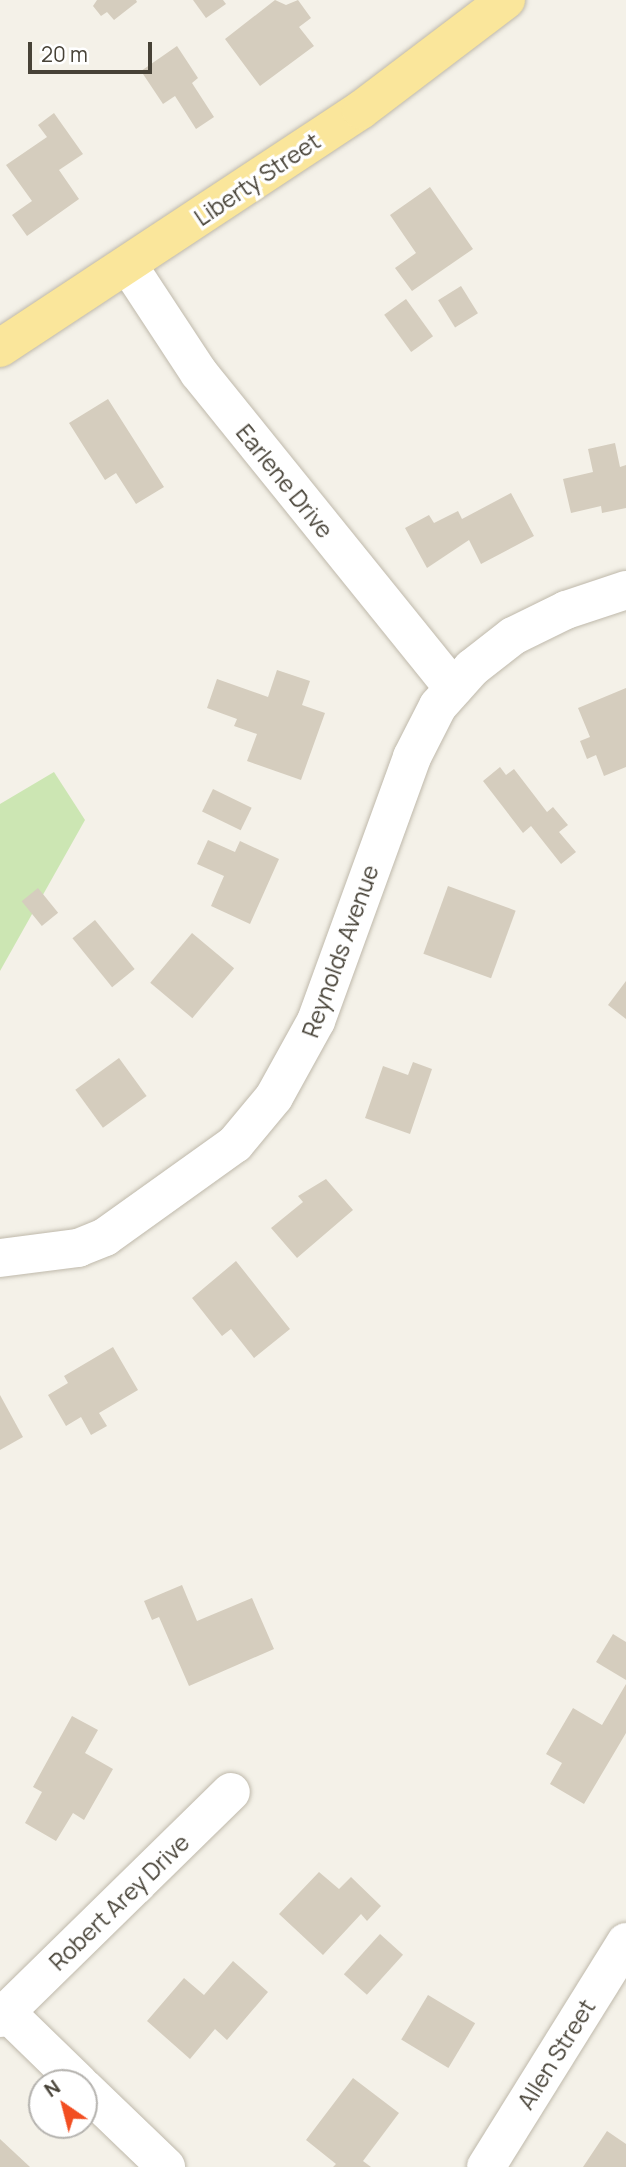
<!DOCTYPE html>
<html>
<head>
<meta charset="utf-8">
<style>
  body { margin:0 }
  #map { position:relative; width:626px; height:2167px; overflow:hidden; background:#f4f1e8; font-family:Manrope,sans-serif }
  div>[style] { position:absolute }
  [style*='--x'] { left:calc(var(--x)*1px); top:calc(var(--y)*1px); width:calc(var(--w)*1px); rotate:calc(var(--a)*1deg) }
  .green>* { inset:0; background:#cce6b3 }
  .building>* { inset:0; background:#d5cdbe; transform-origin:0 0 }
  .roads { filter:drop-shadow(0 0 2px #bfb9ab) drop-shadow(0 0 2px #bfb9ab) }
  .minor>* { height:38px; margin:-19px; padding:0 19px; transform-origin:19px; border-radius:19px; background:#fff }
  .major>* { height:38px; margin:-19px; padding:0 19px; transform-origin:19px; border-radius:19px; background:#fae69b }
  span { translate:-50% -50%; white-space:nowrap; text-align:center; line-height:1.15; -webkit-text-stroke:7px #fff; paint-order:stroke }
  .street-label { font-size:23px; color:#474237 }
  .north { position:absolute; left:28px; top:2069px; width:70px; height:70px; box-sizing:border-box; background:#fff; border:2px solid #b5b3af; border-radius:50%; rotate:325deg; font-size:19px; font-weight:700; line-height:28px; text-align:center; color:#474237 }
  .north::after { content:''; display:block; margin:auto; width:24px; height:32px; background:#f24e21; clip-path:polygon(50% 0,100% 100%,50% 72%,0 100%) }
  .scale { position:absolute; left:28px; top:42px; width:124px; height:32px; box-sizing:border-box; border:4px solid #474237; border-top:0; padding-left:9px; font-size:21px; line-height:24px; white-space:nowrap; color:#474237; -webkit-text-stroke:5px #fff; paint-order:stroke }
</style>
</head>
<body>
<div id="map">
  <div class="green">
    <div style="clip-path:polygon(54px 772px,85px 820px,0 971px,0 804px)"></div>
  </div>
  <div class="building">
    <div style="clip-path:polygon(97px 0,136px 0,137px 2px,114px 20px,107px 12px,101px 16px,93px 6px)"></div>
    <div style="clip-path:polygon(193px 0,223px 0,226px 4px,206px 18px)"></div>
    <div style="clip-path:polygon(275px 0,286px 5px,298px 0,311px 18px,299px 27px,314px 46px,260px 86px,225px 39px)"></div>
    <div style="clip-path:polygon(177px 46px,198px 78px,192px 83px,214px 117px,196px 129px,175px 96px,163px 104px,141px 71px)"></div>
    <div style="clip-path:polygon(54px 113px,83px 154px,59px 170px,79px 199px,27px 236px,12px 215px,32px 201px,6px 165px,47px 137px,38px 125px)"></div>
    <div style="clip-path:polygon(430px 187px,473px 249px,412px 291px,395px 268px,416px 253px,390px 215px)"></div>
    <div style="left:461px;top:286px;width:32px;height:27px;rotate:58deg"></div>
    <div style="left:406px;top:299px;width:46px;height:27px;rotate:54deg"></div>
    <div style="clip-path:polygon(108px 399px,164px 487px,136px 504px,116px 473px,105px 480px,69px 423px)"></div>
    <div style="clip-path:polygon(615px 443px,620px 467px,626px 465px,626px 508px,602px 513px,601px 506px,571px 513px,563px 479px,593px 472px,588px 449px)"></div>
    <div style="clip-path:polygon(511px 493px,534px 536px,481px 564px,469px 540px,427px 568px,405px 528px,429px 515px,434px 523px,458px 511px,462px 519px)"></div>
    <div style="clip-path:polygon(277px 670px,310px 681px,302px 705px,325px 713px,301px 780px,247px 761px,257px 734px,234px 726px,237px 719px,207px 708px,217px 679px,268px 697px)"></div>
    <div style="clip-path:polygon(626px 688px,626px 767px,604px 776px,596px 755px,587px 759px,580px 741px,590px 737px,578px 708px)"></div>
    <div style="clip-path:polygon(500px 767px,506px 775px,514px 769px,547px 812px,553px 807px,568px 825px,559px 832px,576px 852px,561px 864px,531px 826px,523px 833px,483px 781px)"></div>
    <div style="left:213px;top:789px;width:43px;height:25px;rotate:26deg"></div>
    <div style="clip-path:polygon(208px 840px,235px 852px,240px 841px,279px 859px,250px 924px,211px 906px,224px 876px,197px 864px)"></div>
    <div style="left:448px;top:886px;width:72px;height:72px;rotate:20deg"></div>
    <div style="left:38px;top:888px;width:32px;height:21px;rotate:51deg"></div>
    <div style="left:95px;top:920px;width:63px;height:29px;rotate:51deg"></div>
    <div style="left:192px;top:933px;width:55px;height:65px;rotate:40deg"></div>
    <div style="clip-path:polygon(626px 981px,626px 1019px,608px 1005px)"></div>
    <div style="left:119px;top:1058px;width:47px;height:54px;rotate:54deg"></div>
    <div style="clip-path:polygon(413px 1062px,432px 1069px,410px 1134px,365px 1118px,383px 1066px,408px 1075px)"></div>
    <div style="clip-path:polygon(326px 1179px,353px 1210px,297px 1258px,271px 1228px,303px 1202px,298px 1196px)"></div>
    <div style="clip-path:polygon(236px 1261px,290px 1329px,254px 1358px,231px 1329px,222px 1336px,192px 1298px)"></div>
    <div style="clip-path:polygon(113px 1347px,138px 1390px,99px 1413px,107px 1426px,91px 1435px,81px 1417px,66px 1426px,48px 1395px,68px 1383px,64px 1376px)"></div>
    <div style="clip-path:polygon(0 1395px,23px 1437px,0 1450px)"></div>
    <div style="clip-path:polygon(182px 1585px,197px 1621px,252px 1598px,274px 1649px,189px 1686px,159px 1617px,152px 1620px,144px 1601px)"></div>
    <div style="clip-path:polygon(613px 1634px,626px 1642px,626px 1680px,596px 1662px)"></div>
    <div style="clip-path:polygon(626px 1684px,626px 1733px,584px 1804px,550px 1784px,562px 1763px,546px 1754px,573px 1708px,602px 1725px)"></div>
    <div style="clip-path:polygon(72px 1716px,98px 1730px,85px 1753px,113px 1769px,84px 1820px,73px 1813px,56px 1841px,25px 1823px,42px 1792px,33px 1787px)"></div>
    <div style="clip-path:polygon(319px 1872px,339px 1889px,351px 1877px,381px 1906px,367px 1921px,361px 1914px,323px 1955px,279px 1914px)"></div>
    <div style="left:380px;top:1934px;width:31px;height:54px;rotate:42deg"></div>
    <div style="clip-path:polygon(233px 1961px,268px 1992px,227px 2040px,215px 2029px,190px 2059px,147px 2021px,184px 1978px,204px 1995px)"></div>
    <div style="left:428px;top:1995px;width:55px;height:52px;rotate:31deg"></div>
    <div style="clip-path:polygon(353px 2078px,399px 2113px,363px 2161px,371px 2167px,333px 2167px,336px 2164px,306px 2140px)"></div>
    <div style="clip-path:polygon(607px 2131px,626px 2144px,626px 2167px,583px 2167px)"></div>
    <div style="clip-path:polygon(0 2139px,30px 2167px,0 2167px)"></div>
  </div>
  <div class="roads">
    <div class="minor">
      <div style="--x:128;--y:265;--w:129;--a:56.7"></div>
      <div style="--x:199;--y:373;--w:405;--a:51.1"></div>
      <div style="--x:0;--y:1258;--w:79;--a:-7.3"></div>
      <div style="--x:78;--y:1248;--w:29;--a:-22"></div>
      <div style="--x:105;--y:1237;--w:160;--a:-35.6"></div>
      <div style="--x:235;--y:1144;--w:61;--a:-50.3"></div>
      <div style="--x:274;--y:1097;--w:87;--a:-61.1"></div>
      <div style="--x:316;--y:1021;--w:281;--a:-70"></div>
      <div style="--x:412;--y:757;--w:57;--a:-63"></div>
      <div style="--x:438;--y:706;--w:51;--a:-48.2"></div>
      <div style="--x:472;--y:668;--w:52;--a:-38"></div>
      <div style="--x:513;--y:636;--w:59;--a:-26.1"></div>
      <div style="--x:566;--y:610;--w:63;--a:-18.4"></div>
      <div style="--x:6;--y:2012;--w:102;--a:44.2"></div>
      <div style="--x:0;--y:2018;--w:323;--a:-44.4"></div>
      <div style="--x:84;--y:2088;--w:114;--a:43.9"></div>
      <div style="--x:486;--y:2167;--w:265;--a:-58.1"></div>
    </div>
    <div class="major">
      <div style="--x:0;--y:348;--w:432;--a:-33.4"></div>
      <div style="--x:361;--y:110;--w:182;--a:-37.2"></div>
    </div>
  </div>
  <div class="street-label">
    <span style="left:257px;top:179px;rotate:-34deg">Liberty Street</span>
    <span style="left:285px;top:481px;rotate:51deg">Earlene Drive</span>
    <span style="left:340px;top:951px;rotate:-70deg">Reynolds Avenue</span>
    <span style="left:119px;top:1902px;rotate:-44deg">Robert Arey Drive</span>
    <span style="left:556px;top:2054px;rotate:-58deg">Allen Street</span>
  </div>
  <div class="north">N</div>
  <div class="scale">20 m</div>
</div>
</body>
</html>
